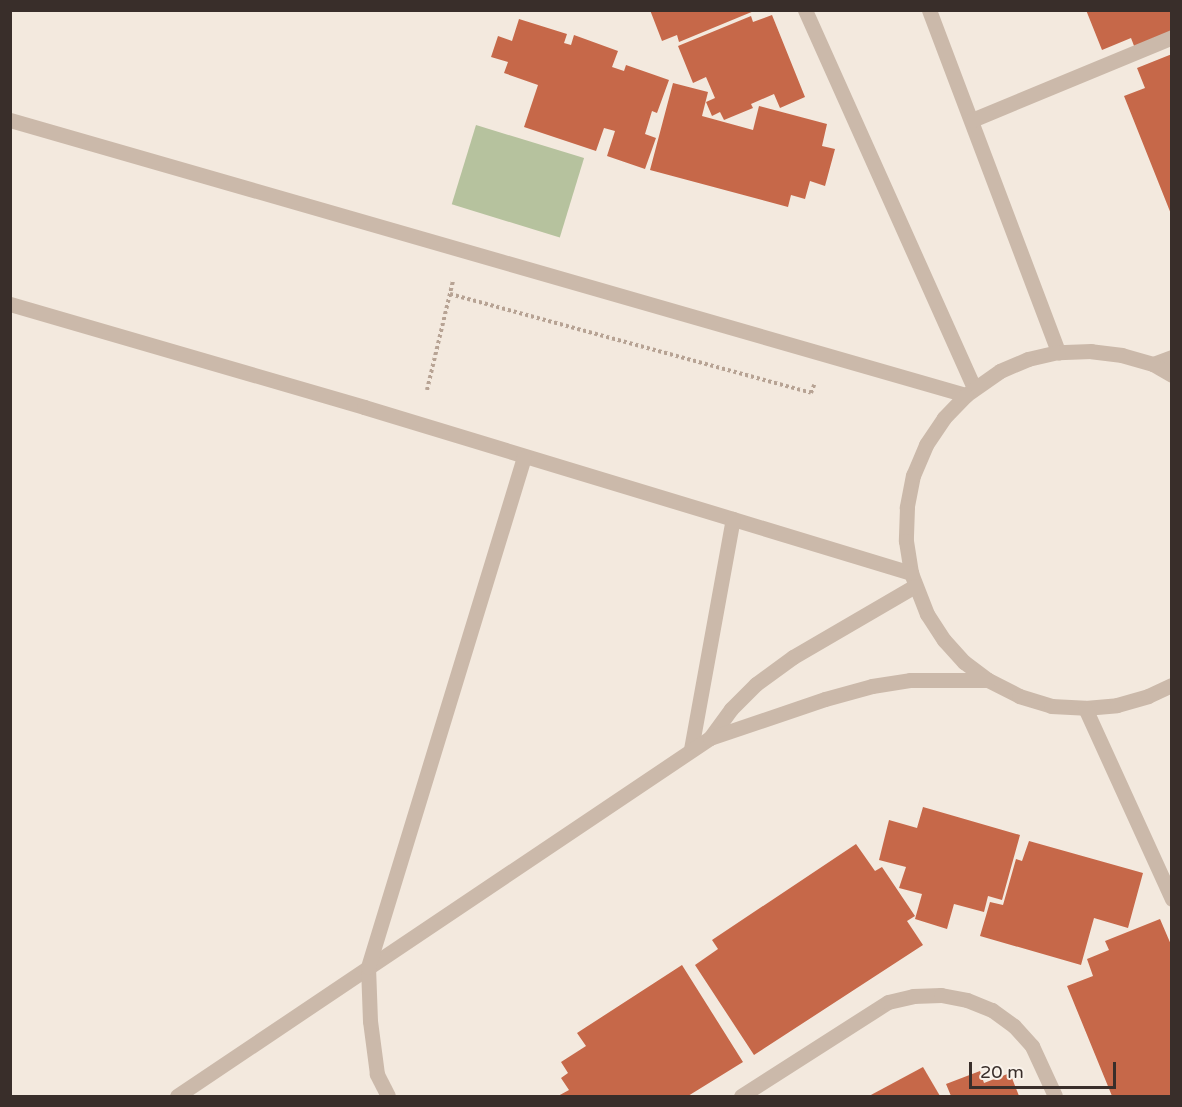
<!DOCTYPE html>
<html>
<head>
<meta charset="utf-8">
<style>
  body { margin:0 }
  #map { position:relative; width:1182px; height:1107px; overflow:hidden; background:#f3e9de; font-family:"Varela Round",sans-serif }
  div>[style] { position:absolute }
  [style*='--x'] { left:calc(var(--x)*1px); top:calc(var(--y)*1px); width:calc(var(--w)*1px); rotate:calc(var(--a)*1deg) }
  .green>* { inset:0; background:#b6c29e; transform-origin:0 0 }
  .building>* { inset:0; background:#c66849 }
  .path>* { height:4px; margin-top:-2px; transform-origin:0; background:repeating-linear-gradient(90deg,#b7a394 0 3px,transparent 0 6px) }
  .minor>* { height:15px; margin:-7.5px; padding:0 7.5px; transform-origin:7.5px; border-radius:7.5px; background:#cbb9aa }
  span { translate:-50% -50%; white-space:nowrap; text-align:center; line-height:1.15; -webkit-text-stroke:4.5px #faf3eb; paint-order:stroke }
  .frame { position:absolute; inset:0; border:12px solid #392e2a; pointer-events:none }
  .scale { position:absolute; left:969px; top:1062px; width:147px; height:27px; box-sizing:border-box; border:3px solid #392e2a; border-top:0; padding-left:8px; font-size:18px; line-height:21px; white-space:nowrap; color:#392e2a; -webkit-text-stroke:4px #faf3eb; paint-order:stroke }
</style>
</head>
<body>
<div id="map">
  <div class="green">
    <div style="left:476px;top:125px;width:113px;height:83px;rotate:17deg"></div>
  </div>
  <div class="building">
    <div style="clip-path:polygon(650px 10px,754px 10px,754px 11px,679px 42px,677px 35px,662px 41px)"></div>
    <div style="clip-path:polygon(1086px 10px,1172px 10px,1172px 37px,1136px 51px,1131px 38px,1102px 50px)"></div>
    <div style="clip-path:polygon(772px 15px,805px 97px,780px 108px,774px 94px,751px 104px,753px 108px,724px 120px,720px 112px,712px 116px,706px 102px,715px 98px,706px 77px,693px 83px,678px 46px,751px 16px,753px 22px)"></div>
    <div style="clip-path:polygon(519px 19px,567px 34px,564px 43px,571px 45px,574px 35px,618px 51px,612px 67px,624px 71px,626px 65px,669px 80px,657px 113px,652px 111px,645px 134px,656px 138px,645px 169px,607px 156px,615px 131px,604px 128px,596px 151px,524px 127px,538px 85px,504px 73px,508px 62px,491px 57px,498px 36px,512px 41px)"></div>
    <div style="clip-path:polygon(1172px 54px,1172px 214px,1171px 214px,1124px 96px,1145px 88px,1137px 68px)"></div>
    <div style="clip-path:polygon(673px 83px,708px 92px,702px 116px,753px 130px,759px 106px,827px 124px,822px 146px,835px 149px,825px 186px,810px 181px,805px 199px,791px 195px,788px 207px,650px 170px)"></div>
    <div style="clip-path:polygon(923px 807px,1020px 835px,1002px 900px,988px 896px,984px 912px,954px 904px,947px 929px,915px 919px,922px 894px,899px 888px,906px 867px,879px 860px,889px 820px,917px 828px)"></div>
    <div style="clip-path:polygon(1029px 841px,1143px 873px,1128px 928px,1094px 918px,1081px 965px,980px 936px,990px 902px,1003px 905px,1016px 859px,1022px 861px)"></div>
    <div style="clip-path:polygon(856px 844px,875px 871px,882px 867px,915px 916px,907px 921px,923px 945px,754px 1055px,695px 965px,718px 949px,712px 940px)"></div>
    <div style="clip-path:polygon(1160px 919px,1172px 947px,1172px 1096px,1112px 1096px,1067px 986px,1093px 976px,1087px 959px,1109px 950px,1105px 941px)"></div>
    <div style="clip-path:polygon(682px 965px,743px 1062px,688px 1096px,558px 1096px,569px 1090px,561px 1078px,568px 1073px,561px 1062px,586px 1046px,577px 1033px)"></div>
    <div style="clip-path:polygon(923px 1067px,940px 1096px,869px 1096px)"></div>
    <div style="clip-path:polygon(980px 1071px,984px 1083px,1010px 1073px,1019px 1096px,951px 1096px,946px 1084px)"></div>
  </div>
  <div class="path">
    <div style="--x:450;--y:294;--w:374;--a:15.3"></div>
    <div style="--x:811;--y:393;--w:9;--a:-69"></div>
    <div style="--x:427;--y:390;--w:112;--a:-76.6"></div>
  </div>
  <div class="minor">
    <div style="--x:805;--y:10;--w:414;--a:65.9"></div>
    <div style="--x:929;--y:10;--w:366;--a:69.3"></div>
    <div style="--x:10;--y:120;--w:995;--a:16.05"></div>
    <div style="--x:972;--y:120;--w:217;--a:-22.5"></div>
    <div style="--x:10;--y:304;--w:369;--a:16.2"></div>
    <div style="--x:364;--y:407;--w:572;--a:16.88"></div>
    <div style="--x:1153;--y:364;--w:20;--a:-20"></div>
    <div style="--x:1172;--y:375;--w:22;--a:-150"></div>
    <div style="--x:1153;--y:364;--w:32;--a:-164"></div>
    <div style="--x:1122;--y:355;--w:31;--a:-173"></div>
    <div style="--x:1091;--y:351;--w:33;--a:178"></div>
    <div style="--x:1058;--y:352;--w:31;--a:167"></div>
    <div style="--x:1028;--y:359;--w:30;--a:157"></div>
    <div style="--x:1000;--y:371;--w:42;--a:144.8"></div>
    <div style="--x:966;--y:395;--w:32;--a:134"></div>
    <div style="--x:944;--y:418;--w:32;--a:124"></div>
    <div style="--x:926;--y:445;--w:33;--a:113"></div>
    <div style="--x:913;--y:475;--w:33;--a:101"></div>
    <div style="--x:907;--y:507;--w:34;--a:92"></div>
    <div style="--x:906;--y:541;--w:32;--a:81"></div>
    <div style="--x:911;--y:573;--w:44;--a:68.7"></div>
    <div style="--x:927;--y:614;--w:31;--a:57"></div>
    <div style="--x:944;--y:640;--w:30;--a:48"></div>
    <div style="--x:964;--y:662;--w:30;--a:37"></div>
    <div style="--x:988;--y:680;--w:35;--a:27"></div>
    <div style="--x:1019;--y:696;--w:34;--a:17"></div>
    <div style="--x:1051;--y:706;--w:34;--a:3"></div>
    <div style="--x:1085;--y:708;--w:32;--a:-5"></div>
    <div style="--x:1117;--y:705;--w:32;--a:-16"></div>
    <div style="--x:1148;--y:696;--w:26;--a:-25"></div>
    <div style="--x:1085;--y:708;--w:210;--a:65.5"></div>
    <div style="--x:710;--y:738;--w:36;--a:-54"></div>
    <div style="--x:731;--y:709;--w:35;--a:-45"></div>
    <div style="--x:756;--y:684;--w:46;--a:-36.1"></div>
    <div style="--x:793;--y:657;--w:141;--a:-30.2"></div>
    <div style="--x:691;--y:749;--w:234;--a:-79.7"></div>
    <div style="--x:177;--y:1096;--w:642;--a:-33.89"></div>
    <div style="--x:710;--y:738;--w:121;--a:-18.7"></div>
    <div style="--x:825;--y:699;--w:49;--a:-15.5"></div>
    <div style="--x:872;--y:686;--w:38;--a:-9"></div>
    <div style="--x:910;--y:680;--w:78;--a:0"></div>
    <div style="--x:388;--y:1096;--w:25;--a:-117"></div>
    <div style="--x:377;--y:1074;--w:53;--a:-97.5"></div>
    <div style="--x:370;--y:1021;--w:54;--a:-92.1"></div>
    <div style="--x:368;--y:967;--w:533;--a:-72.99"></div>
    <div style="--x:741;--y:1096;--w:174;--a:-32.6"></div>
    <div style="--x:888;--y:1002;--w:26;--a:-13"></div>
    <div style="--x:913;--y:996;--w:28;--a:-2"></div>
    <div style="--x:941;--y:995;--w:26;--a:11"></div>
    <div style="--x:967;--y:1000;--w:27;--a:22"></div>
    <div style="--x:992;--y:1010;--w:27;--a:36"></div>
    <div style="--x:1014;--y:1026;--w:27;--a:48"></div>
    <div style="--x:1032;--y:1046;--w:55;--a:65.3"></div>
  </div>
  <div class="frame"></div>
  <div class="scale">20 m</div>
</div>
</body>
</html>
